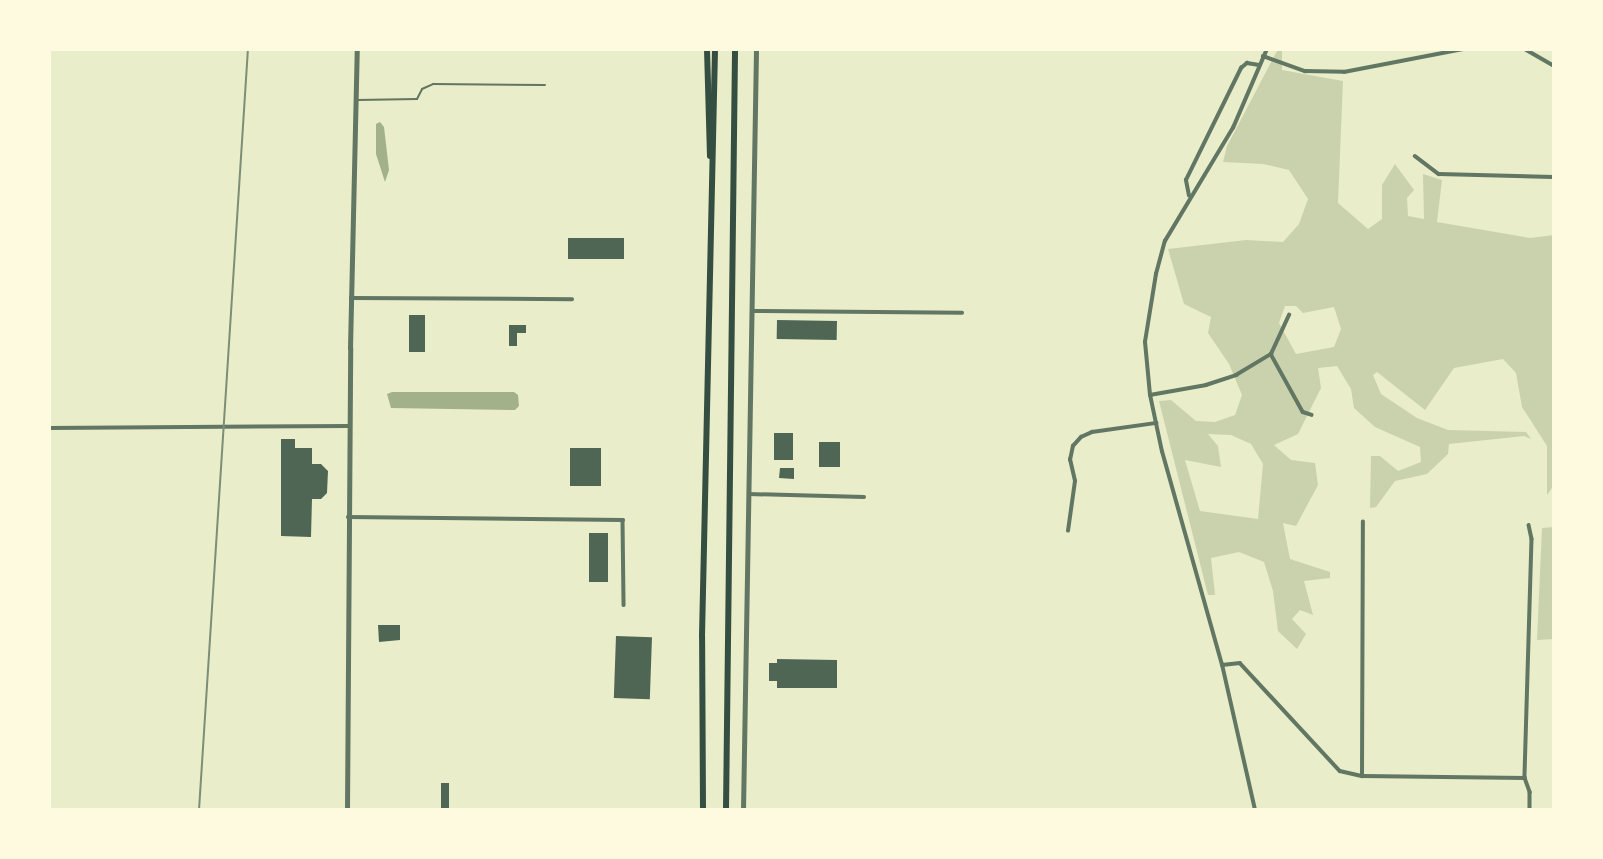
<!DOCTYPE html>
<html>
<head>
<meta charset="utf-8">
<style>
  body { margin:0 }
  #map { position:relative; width:1603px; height:859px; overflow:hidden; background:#e9edc9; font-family:"Fira Sans Condensed",sans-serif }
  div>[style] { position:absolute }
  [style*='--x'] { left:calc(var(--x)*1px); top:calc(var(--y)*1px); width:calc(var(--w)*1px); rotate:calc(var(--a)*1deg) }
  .green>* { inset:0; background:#cad2ad }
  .water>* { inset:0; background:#a3b18a }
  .building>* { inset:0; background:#4f6655; transform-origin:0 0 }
  .service>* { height:2px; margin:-1px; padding:0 1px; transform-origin:1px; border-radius:1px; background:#617663 }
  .minor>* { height:3.5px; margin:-1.75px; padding:0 1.75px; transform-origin:1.75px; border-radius:1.75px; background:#617663 }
  .tertiary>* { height:4.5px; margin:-2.25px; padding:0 2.25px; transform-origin:2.25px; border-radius:2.25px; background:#617663 }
  .motorway>* { height:6px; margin:-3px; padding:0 3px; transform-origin:3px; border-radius:3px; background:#344e41 }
  .rail>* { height:2px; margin:-1px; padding:0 1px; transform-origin:1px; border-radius:1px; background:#7c8e77 }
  span { translate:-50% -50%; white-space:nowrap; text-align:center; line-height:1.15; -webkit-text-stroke:5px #fefae0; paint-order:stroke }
  .frame { position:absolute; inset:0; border:51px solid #fefae0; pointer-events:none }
</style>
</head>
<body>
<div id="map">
  <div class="green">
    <div style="clip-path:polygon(evenodd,1278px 49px,1282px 49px,1282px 70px,1343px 81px,1338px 203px,1368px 229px,1382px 219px,1382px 185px,1395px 164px,1414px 190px,1407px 198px,1408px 216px,1424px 219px,1423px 174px,1442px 180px,1437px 222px,1530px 238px,1554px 235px,1554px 485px,1547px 495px,1547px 446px,1522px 407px,1516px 373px,1503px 359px,1454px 368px,1425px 410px,1377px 372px,1373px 375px,1381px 394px,1417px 418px,1448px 430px,1526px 432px,1531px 439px,1524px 436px,1449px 444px,1448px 454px,1427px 474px,1395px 481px,1376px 507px,1370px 508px,1371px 456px,1380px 456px,1398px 471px,1421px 462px,1420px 447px,1375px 427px,1354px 408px,1351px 389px,1337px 366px,1318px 368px,1321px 388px,1298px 434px,1274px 445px,1291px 460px,1315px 463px,1318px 485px,1296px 526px,1283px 523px,1290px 559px,1330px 572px,1330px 578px,1304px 581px,1313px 615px,1300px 610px,1292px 619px,1306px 634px,1297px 649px,1278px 631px,1273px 591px,1264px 562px,1239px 552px,1211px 558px,1215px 595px,1208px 595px,1159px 401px,1171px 400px,1196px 421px,1215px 422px,1235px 415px,1242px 395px,1229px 364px,1208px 333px,1211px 317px,1184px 304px,1168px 249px,1246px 240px,1283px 242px,1299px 224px,1308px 199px,1289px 170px,1263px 164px,1223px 162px,1227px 146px,1278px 49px,1285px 306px,1296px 306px,1303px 313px,1334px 307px,1341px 329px,1334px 347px,1296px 354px,1279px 323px,1285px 306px,1278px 49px,1208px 434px,1231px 435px,1251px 444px,1263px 464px,1258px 519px,1200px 511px,1185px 460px,1221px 467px,1218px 446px,1208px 434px)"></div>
    <div style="clip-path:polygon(1554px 527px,1554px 639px,1537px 640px,1542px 528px)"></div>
  </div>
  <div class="water">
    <div style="clip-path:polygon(380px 122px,384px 127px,389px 170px,385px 182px,376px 154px,376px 124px)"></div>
    <div style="clip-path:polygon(392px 392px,514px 392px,518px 395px,519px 406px,515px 410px,391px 408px,387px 394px)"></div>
  </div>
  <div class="building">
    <div style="left:568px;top:238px;width:56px;height:21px"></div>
    <div style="left:409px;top:315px;width:16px;height:37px"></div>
    <div style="left:777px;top:320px;width:60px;height:19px;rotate:1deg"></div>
    <div style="clip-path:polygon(509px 325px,526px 325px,526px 333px,517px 333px,517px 346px,509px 346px)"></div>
    <div style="left:774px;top:433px;width:19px;height:27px"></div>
    <div style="clip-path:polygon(281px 439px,295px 439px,295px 448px,312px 448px,312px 464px,321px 464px,328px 471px,327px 493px,321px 499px,312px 499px,311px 537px,281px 536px)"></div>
    <div style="left:819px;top:442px;width:21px;height:25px"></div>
    <div style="left:570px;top:448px;width:31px;height:38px"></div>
    <div style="clip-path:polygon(780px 468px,794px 468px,794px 479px,779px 478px)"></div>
    <div style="left:589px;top:533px;width:19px;height:49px"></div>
    <div style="clip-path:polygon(378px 625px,400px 625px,400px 640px,379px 642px)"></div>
    <div style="left:616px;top:636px;width:36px;height:62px;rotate:2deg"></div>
    <div style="clip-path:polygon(777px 659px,837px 660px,837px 688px,777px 688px,777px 681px,769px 681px,769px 663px,777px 663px)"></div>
    <div style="left:441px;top:783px;width:8px;height:27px"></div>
  </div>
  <div class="service">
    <div style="--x:357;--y:100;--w:60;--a:-1"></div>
    <div style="--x:417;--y:99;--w:11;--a:-63"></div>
    <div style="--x:422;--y:89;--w:12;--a:-24"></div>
    <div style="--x:433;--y:84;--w:112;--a:0.5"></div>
  </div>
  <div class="minor">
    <div style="--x:1525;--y:49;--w:34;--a:30"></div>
    <div style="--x:1263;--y:56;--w:45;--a:19.7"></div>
    <div style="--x:1305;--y:71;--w:39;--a:1"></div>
    <div style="--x:1344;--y:72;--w:121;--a:-10.9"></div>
    <div style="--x:1415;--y:156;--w:30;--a:37"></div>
    <div style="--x:1439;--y:174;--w:114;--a:1.5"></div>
    <div style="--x:1189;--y:196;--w:16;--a:-101"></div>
    <div style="--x:1186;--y:180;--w:125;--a:-63.8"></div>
    <div style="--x:1241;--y:68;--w:8;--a:-40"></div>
    <div style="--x:1247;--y:63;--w:12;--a:9"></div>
    <div style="--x:351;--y:298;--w:221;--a:0.3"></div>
    <div style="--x:752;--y:311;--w:210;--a:0.5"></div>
    <div style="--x:1271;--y:354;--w:66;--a:61.1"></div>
    <div style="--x:1303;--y:412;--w:9;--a:18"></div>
    <div style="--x:1150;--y:395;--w:57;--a:-10.1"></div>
    <div style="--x:1206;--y:385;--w:32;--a:-18"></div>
    <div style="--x:1236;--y:375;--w:41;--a:-31"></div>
    <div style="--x:1271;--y:354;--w:43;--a:-65.2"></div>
    <div style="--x:49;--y:428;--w:300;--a:-0.4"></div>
    <div style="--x:749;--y:494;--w:115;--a:1.5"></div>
    <div style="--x:348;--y:517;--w:275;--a:0.6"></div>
    <div style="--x:623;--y:520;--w:85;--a:89.3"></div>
    <div style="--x:1529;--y:525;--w:14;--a:78"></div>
    <div style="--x:1532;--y:539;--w:239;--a:91.7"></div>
    <div style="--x:1525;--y:778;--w:15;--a:70"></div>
    <div style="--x:1530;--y:792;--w:18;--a:90"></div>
    <div style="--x:1068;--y:531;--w:50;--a:-82"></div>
    <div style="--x:1075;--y:481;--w:22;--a:-103"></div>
    <div style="--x:1070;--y:460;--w:14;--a:-78"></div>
    <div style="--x:1073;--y:446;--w:12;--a:-48"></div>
    <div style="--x:1081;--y:437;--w:12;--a:-24"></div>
    <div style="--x:1092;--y:432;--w:65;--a:-8"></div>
    <div style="--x:1222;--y:665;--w:18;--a:-6"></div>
    <div style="--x:1240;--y:663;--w:147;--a:47.2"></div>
    <div style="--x:1340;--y:771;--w:23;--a:13"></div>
    <div style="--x:1362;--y:776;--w:163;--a:0.7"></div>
    <div style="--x:1362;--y:776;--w:254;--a:-89.8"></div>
    <div style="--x:1255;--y:810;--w:149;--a:-102.8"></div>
    <div style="--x:1222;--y:665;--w:221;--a:-105.7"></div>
    <div style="--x:1162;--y:452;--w:58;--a:-101.9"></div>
    <div style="--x:1150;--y:395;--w:53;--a:-95.4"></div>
    <div style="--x:1145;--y:342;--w:69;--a:-80.8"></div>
    <div style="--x:1156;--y:274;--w:34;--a:-75"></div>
    <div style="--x:1165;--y:241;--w:132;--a:-59"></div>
    <div style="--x:1233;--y:128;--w:86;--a:-66.7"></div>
  </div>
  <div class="tertiary">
    <div style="--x:347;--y:810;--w:462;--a:-89.6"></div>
    <div style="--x:350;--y:348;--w:299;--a:-88.7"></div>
    <div style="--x:743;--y:810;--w:761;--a:-89.02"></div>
  </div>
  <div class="motorway">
    <div style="--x:707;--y:49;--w:107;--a:88.4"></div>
    <div style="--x:703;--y:810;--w:174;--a:-90.3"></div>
    <div style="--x:702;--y:636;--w:587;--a:-88.73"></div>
    <div style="--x:726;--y:810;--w:761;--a:-89.32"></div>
  </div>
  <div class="rail">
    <div style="--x:199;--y:810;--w:763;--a:-86.32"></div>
  </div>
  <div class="frame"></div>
</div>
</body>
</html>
